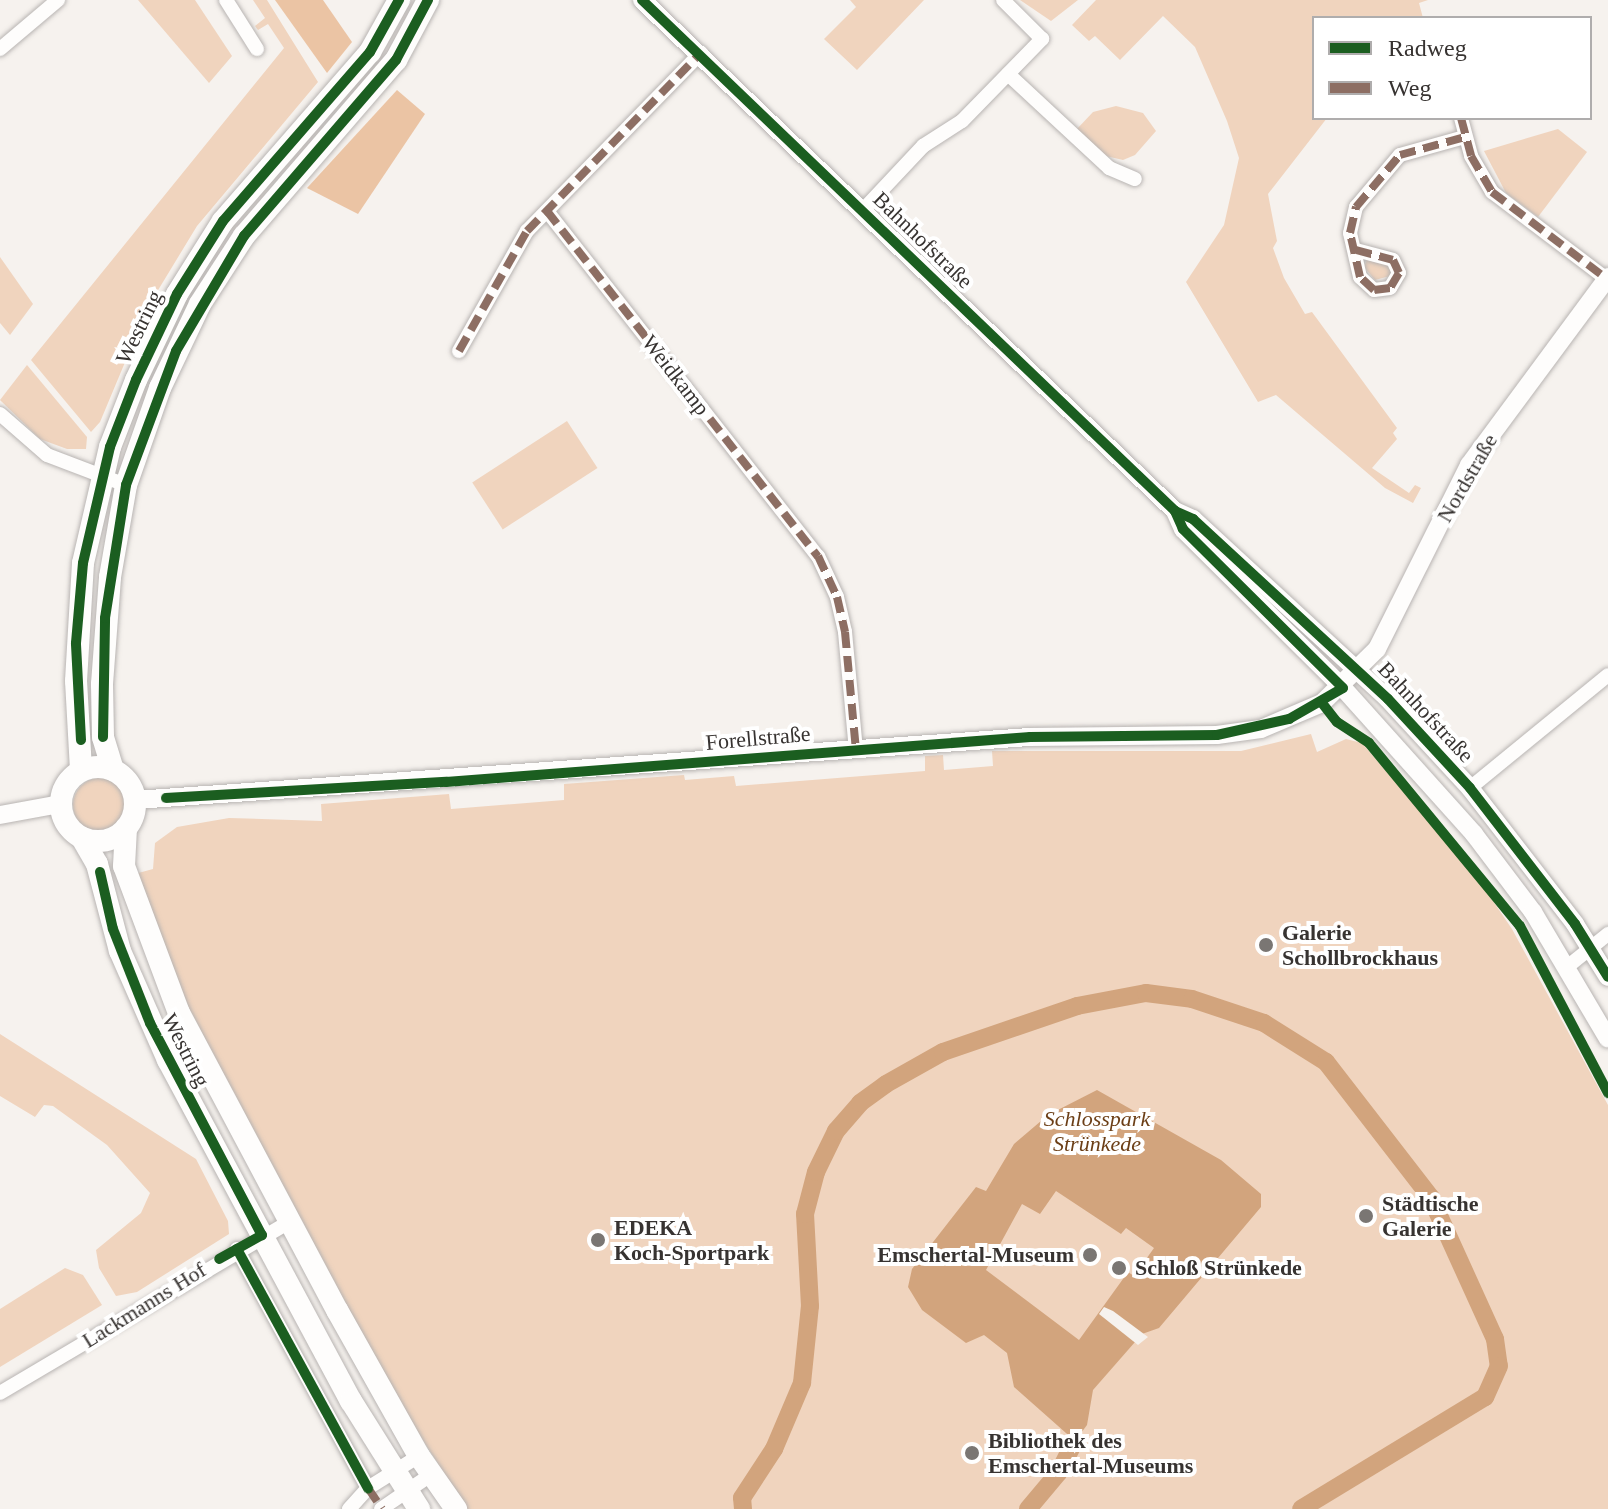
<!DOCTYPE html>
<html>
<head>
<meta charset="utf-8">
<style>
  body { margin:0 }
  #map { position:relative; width:1608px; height:1509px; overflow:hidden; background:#f6f2ee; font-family:Georgia,serif }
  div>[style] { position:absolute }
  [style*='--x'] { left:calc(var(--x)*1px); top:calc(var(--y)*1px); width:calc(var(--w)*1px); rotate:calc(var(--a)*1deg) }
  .green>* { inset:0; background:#f0d4be; transform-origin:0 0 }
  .round { border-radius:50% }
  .forest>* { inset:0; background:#ebc4a4 }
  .water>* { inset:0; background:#d2a47d }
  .pier>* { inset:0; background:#f6f2ee }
  .canal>* { height:18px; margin:-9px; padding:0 9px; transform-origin:9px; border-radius:9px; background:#d2a47d }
  .roads { filter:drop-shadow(0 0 2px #b8b4b2) drop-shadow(0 0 2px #b8b4b2) }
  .minor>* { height:14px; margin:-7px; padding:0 7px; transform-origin:7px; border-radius:7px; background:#fefdfc }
  .tertiary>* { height:18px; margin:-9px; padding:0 9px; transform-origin:9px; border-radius:9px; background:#fefdfc }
  .secondary>* { height:22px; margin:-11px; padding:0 11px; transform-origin:11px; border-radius:11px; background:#fefdfc }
  .secondary>.ring { margin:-11px; padding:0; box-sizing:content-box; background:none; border:22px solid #fefdfc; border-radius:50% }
  .quiet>* { height:8px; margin-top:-4px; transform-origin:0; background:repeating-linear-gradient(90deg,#8d6e63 0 16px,transparent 0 24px) }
  .cycleway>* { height:10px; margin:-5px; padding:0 5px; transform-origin:5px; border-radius:5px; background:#1b5e20 }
  .dots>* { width:22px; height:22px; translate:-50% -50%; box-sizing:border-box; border:4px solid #fff; border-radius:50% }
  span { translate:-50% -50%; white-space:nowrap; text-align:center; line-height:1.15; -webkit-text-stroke:8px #fff; paint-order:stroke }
  .street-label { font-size:22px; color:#373331 }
  .poi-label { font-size:22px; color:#373331; font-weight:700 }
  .left { translate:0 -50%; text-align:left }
  .right { translate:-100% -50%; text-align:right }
  .park-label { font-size:22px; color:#6c3f17; font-style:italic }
  .legend { position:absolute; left:1312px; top:16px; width:280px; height:104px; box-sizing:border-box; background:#fff; border:2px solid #afadad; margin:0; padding:10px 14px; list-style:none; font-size:24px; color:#373331 }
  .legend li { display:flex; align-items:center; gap:16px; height:40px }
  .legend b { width:40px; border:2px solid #afadad }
</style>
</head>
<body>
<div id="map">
  <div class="green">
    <div style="clip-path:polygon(138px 0,195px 0,232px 56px,209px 83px)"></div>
    <div style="clip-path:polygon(253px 0,267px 0,318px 82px,197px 226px,149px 305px,100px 422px,91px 432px,31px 360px,284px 48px,268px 24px,258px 30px,255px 26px,265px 18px)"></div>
    <div style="clip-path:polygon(850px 0,924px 0,857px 70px,824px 39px,856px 7px)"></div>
    <div style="clip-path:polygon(1020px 0,1078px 0,1051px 21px)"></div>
    <div style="clip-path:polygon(1096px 0,1428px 0,1419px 3px,1423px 18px,1314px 18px,1314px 118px,1327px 118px,1268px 194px,1277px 241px,1273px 248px,1284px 278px,1305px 314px,1312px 312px,1397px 428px,1393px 433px,1397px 439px,1372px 468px,1409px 493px,1415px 485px,1421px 488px,1413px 503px,1385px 488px,1276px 395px,1258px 402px,1186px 282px,1224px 225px,1239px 158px,1227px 121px,1195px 47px,1163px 16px,1120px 60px,1095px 36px,1089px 41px,1072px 25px)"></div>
    <div style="clip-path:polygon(1116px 106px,1143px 113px,1156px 131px,1135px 155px,1123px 160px,1106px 156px,1076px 130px,1093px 112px)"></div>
    <div style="clip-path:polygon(1558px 129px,1587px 152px,1538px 217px,1506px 193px,1484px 151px)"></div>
    <div style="clip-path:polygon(0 257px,33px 304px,10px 335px,0 323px)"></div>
    <div style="clip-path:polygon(1367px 260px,1390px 266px,1390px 276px,1375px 280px,1364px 267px)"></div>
    <div style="clip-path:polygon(27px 365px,87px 437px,86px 449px,67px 449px,40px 439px,0 400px)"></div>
    <div style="left:567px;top:421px;width:56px;height:113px;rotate:57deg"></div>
    <div style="clip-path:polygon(1311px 734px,1317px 752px,1346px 739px,1362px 743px,1478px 879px,1512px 929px,1608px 1105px,1608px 1509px,467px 1509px,394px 1395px,192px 1018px,131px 875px,153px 869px,155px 843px,177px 827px,229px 818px,322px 821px,321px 804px,449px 794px,451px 809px,564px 800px,564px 784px,684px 775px,685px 780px,734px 776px,736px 786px,925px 771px,925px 756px,943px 755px,944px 770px,993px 766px,992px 751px,1241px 751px)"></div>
    <div class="round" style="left:73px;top:778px;width:54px;height:54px"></div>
    <div style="clip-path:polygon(0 1034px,196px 1159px,228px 1221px,229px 1234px,137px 1292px,116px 1296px,99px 1268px,96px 1250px,141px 1213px,150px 1193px,107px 1145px,53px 1106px,44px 1105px,35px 1117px,0 1096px)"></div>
    <div style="clip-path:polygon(65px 1268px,83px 1275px,102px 1305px,0 1367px,0 1309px)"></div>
  </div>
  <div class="forest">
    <div style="clip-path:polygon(275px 0,323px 0,352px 42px,327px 73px)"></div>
    <div style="clip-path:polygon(397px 90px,425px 114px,358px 214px,307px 188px)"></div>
  </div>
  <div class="water">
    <div style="clip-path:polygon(evenodd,1097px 1090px,1221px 1160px,1261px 1194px,1261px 1207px,1159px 1328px,1142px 1334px,1093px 1390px,1087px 1425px,1075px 1441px,1014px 1387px,1007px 1353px,984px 1335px,966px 1343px,922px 1310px,908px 1287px,912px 1269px,976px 1187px,986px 1191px,1014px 1144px,1048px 1115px,1097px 1090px,1056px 1191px,1121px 1234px,1126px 1228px,1154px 1248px,1134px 1276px,1128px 1272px,1079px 1340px,986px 1270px,1022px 1204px,1040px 1214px,1056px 1191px)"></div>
  </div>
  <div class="pier">
    <div style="clip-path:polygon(1104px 1307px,1113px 1311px,1148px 1337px,1138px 1345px,1099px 1314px)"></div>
  </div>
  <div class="canal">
    <div style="--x:743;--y:1509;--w:11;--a:-95"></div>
    <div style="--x:742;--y:1498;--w:59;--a:-56.9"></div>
    <div style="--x:774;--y:1449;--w:72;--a:-67"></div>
    <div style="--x:802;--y:1383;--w:77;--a:-84.1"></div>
    <div style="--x:810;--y:1306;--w:92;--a:-93.1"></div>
    <div style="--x:805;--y:1214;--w:43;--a:-75.3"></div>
    <div style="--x:816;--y:1172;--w:46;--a:-64"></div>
    <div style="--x:836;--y:1131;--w:37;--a:-49"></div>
    <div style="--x:860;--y:1103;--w:32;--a:-36"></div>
    <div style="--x:886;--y:1084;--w:65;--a:-29.3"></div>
    <div style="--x:943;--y:1052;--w:142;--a:-18.9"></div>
    <div style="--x:1077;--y:1006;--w:70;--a:-10.7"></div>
    <div style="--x:1146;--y:993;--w:46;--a:7.4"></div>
    <div style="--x:1192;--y:999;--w:76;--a:18.4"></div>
    <div style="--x:1264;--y:1023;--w:73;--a:32.2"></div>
    <div style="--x:1326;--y:1062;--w:172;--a:52.3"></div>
    <div style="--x:1431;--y:1198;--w:155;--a:65.6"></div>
    <div style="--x:1495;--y:1339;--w:27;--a:82"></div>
    <div style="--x:1499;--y:1366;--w:34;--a:114"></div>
    <div style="--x:1485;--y:1397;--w:215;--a:148.7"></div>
    <div style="--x:1028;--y:1509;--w:48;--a:-50"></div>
    <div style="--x:1059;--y:1472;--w:35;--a:-63"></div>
  </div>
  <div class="roads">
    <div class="minor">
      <div style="--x:226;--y:0;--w:58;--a:57.7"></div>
      <div style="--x:0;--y:49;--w:76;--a:-40.2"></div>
      <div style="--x:1008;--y:74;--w:138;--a:42.9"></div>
      <div style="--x:1109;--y:168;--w:28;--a:23"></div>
      <div style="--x:1461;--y:118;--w:39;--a:75"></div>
      <div style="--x:1471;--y:156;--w:42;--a:59.7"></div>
      <div style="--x:1492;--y:192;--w:146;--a:37.2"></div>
      <div style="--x:863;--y:210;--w:88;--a:-46.8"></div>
      <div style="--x:923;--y:146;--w:46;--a:-32.7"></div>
      <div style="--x:962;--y:121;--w:115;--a:-45.7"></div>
      <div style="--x:1042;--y:39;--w:55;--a:-135"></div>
      <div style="--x:547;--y:211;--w:439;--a:51.9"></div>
      <div style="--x:818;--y:556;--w:45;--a:65.1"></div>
      <div style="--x:837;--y:597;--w:36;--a:77"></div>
      <div style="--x:845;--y:632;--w:119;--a:84.7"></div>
      <div style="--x:1356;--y:250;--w:38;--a:15"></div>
      <div style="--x:1393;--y:260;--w:14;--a:65"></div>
      <div style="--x:1399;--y:273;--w:17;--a:121"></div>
      <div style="--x:1390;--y:288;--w:16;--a:173"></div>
      <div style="--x:1374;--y:290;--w:19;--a:-137"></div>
      <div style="--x:1360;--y:277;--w:45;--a:-102.8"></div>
      <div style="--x:1350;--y:233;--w:27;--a:-77"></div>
      <div style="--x:1356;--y:207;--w:68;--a:-49.8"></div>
      <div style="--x:1400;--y:155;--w:67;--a:-15.5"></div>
      <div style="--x:459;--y:351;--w:138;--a:-60.5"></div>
      <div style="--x:527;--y:231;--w:249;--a:-45.7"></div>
      <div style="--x:0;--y:414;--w:62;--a:41.1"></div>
      <div style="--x:47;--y:455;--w:85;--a:20.8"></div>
      <div style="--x:1470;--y:788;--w:178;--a:-39.3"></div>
      <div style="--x:1567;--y:967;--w:53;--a:-38.8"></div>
      <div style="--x:237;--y:1249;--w:273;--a:61.3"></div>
      <div style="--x:0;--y:1393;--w:336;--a:-30.6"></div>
      <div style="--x:349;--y:1509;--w:28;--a:-48"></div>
      <div style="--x:368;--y:1488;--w:60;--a:-32.1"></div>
      <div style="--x:381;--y:1509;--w:62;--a:-34.5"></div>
    </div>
    <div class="tertiary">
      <div style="--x:642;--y:0;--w:738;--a:43.79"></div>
      <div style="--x:1175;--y:511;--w:20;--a:24"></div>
      <div style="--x:1193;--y:519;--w:265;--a:42.7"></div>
      <div style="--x:1388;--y:699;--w:121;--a:47.3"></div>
      <div style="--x:1470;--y:788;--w:172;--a:52.3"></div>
      <div style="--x:1575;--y:924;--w:62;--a:58.1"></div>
      <div style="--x:1175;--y:511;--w:20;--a:66"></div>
      <div style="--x:1183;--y:529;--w:226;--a:44.8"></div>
      <div style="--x:1343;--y:688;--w:196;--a:48.1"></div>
      <div style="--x:1474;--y:834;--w:98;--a:52.9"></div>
      <div style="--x:1533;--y:912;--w:147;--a:59.4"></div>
      <div style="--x:135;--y:800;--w:897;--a:-4.03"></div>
      <div style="--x:1030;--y:737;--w:187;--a:-0.6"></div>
      <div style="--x:1217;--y:735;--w:44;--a:-7.8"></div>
      <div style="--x:1261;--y:729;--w:66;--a:-23.1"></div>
      <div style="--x:1322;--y:703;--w:77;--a:-44.5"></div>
      <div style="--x:1377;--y:649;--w:206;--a:-63.4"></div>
      <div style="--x:1469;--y:465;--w:234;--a:-53.5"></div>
      <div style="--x:0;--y:815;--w:61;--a:-10.4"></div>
    </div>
    <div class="secondary">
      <div class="ring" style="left:61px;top:767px;width:52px;height:52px"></div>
      <div style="--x:81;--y:770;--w:89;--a:-93.2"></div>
      <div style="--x:76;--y:681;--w:118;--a:-86.6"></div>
      <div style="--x:83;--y:563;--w:119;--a:-76.9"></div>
      <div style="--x:110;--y:447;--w:72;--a:-68.8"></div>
      <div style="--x:136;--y:380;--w:95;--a:-64.5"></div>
      <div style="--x:177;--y:294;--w:86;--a:-57.8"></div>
      <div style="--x:223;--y:221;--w:224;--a:-49"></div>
      <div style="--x:370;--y:52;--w:60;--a:-60.9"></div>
      <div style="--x:113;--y:770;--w:34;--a:-107"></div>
      <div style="--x:103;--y:737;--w:53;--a:-91.1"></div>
      <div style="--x:102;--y:684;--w:107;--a:-85.7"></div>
      <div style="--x:110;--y:577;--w:93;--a:-80.1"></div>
      <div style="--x:126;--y:485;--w:103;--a:-70.7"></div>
      <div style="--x:160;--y:388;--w:93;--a:-64.5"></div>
      <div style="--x:200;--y:304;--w:81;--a:-57.1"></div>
      <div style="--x:244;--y:236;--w:233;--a:-49.2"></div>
      <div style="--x:396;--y:60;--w:68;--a:-61.9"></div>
      <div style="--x:126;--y:828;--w:38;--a:93"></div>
      <div style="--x:124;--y:866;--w:157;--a:69.5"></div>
      <div style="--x:179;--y:1013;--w:336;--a:62"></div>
      <div style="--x:337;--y:1310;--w:167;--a:60.7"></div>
      <div style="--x:419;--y:1456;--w:65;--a:55.1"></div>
      <div style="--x:82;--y:838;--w:30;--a:60"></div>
      <div style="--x:97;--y:864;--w:90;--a:75.2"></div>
      <div style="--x:120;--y:951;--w:119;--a:66.2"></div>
      <div style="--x:168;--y:1060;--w:387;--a:61.8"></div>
      <div style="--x:351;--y:1401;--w:128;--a:57.8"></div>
    </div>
  </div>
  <div class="quiet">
    <div style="--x:1461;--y:118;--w:39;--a:75"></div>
    <div style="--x:1471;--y:156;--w:42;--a:59.7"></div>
    <div style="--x:1492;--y:192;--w:144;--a:37.1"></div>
    <div style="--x:547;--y:211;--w:439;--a:51.9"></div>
    <div style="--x:818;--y:556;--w:45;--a:65.1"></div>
    <div style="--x:837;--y:597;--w:36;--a:77"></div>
    <div style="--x:845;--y:632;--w:119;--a:84.7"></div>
    <div style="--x:1356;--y:250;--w:38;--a:15"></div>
    <div style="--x:1393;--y:260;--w:14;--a:65"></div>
    <div style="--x:1399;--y:273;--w:17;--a:121"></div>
    <div style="--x:1390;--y:288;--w:16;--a:173"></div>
    <div style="--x:1374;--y:290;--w:19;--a:-137"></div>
    <div style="--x:1360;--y:277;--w:45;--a:-102.8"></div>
    <div style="--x:1350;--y:233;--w:27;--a:-77"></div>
    <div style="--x:1356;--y:207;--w:68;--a:-49.8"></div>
    <div style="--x:1400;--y:155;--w:67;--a:-15.5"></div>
    <div style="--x:459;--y:351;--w:138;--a:-60.5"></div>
    <div style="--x:527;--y:231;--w:249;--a:-45.7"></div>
    <div style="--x:368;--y:1488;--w:25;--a:56"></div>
  </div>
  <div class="cycleway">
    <div style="--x:642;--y:0;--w:738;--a:43.79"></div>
    <div style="--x:1175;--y:511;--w:20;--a:24"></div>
    <div style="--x:1193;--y:519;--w:265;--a:42.7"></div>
    <div style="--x:1388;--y:699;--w:121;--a:47.3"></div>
    <div style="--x:1470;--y:788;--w:172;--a:52.3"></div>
    <div style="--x:1575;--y:924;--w:62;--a:58.1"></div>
    <div style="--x:1322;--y:703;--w:24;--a:52"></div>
    <div style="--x:1337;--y:722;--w:38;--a:33"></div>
    <div style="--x:1369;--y:743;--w:237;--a:50.5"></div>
    <div style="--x:1520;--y:926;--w:189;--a:62.2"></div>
    <div style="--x:103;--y:737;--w:119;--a:-89"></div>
    <div style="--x:105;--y:618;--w:135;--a:-81"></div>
    <div style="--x:126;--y:485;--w:143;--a:-69.5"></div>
    <div style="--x:176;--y:351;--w:134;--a:-59.4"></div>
    <div style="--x:244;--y:236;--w:233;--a:-49.2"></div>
    <div style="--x:396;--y:60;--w:68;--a:-61.9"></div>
    <div style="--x:81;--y:740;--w:97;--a:-93"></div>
    <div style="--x:76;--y:643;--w:80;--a:-85"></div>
    <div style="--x:83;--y:563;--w:119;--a:-76.9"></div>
    <div style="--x:110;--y:447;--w:72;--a:-68.8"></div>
    <div style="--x:136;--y:380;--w:95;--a:-64.5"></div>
    <div style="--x:177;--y:294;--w:86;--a:-57.8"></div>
    <div style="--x:223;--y:221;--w:224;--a:-49"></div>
    <div style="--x:370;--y:52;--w:60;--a:-60.9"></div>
    <div style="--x:166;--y:798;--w:280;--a:-3.3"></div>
    <div style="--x:446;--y:782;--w:586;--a:-4.41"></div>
    <div style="--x:1030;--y:737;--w:187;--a:-0.6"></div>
    <div style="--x:1217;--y:735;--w:74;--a:-12.5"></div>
    <div style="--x:1289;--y:719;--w:62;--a:-29.9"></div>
    <div style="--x:1343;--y:688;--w:226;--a:-135.2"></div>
    <div style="--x:1183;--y:529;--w:20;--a:-114"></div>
    <div style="--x:100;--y:872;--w:58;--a:77.2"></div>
    <div style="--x:113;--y:929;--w:101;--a:68.5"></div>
    <div style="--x:150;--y:1023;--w:240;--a:62.2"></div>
    <div style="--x:262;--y:1235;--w:49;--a:150.8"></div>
    <div style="--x:237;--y:1249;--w:273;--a:61.3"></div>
  </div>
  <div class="dots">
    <div style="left:1266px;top:945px;background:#7a7673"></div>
    <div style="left:1366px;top:1216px;background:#7a7673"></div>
    <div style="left:598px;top:1240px;background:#7a7673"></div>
    <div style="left:1090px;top:1255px;background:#7a7673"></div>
    <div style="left:1119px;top:1268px;background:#7a7673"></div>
    <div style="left:972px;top:1453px;background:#7a7673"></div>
  </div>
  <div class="street-label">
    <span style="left:923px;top:240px;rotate:44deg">Bahnhofstraße</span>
    <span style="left:139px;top:327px;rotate:-64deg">Westring</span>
    <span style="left:676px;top:375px;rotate:52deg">Weidkamp</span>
    <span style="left:1467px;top:478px;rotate:-60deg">Nordstraße</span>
    <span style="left:1426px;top:712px;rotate:47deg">Bahnhofstraße</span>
    <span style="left:758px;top:738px;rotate:-5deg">Forellstraße</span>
    <span style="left:186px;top:1050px;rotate:63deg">Westring</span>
    <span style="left:144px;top:1305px;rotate:-32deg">Lackmanns Hof</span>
  </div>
  <div class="poi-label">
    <span class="left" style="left:1282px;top:945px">Galerie<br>Schollbrockhaus</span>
    <span class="left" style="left:1382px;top:1216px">Städtische<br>Galerie</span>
    <span class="left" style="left:614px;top:1240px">EDEKA<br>Koch-Sportpark</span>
    <span class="right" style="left:1074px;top:1255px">Emschertal-Museum</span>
    <span class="left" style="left:1135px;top:1268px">Schloß Strünkede</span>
    <span class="left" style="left:988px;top:1453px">Bibliothek des<br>Emschertal-Museums</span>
  </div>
  <div class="park-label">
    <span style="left:1097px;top:1131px">Schlosspark<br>Strünkede</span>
  </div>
  <ul class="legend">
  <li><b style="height:10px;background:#1b5e20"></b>Radweg</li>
  <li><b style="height:10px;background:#8d6e63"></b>Weg</li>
  </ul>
</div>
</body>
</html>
